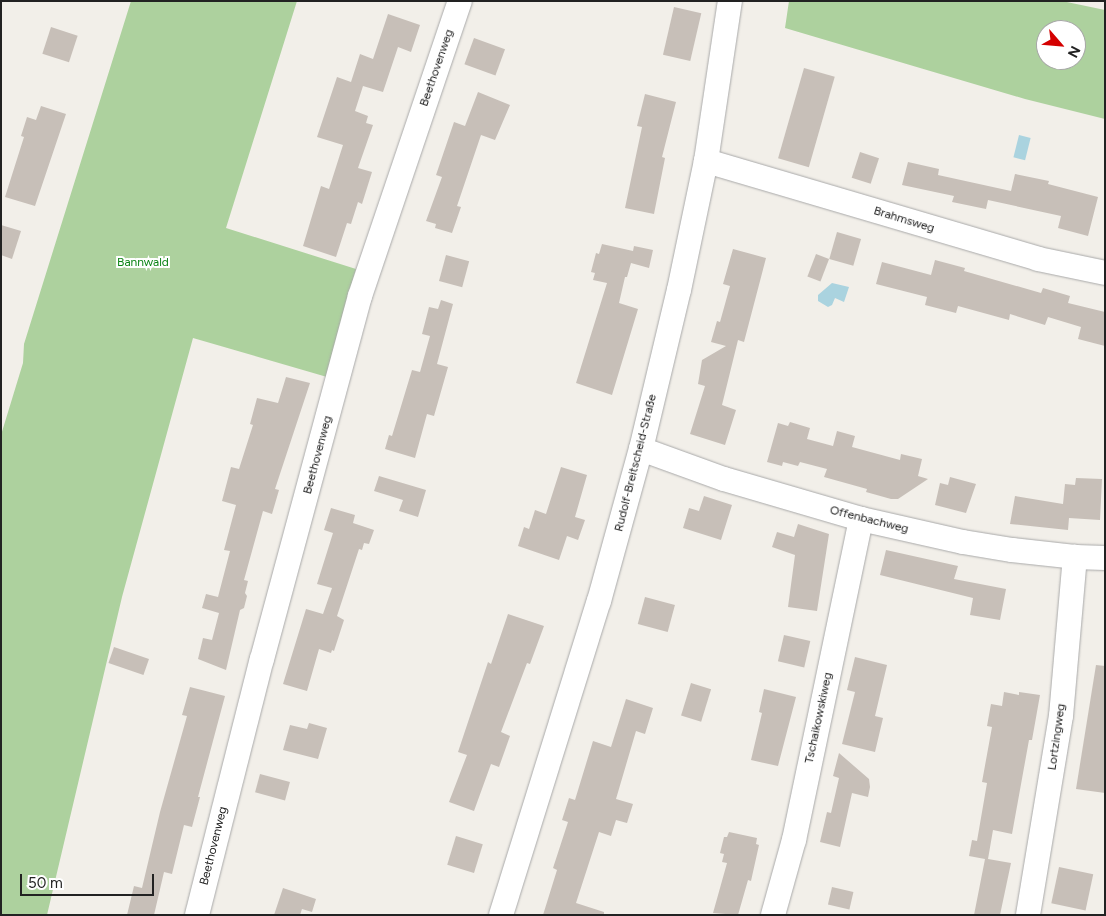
<!DOCTYPE html>
<html>
<head>
<meta charset="utf-8">
<style>
  body { margin:0 }
  #map { position:relative; width:1106px; height:916px; overflow:hidden; background:#f2efe9; font-family:Figtree,sans-serif }
  div>[style] { position:absolute }
  [style*='--x'] { left:calc(var(--x)*1px); top:calc(var(--y)*1px); width:calc(var(--w)*1px); rotate:calc(var(--a)*1deg) }
  .forest>* { inset:0; background:#add19e }
  .water>* { inset:0; background:#aad3df; transform-origin:0 0 }
  .building>* { inset:0; background:#c7bfb8; transform-origin:0 0 }
  .roads { filter:drop-shadow(0 0 1px #a9a9a9) drop-shadow(0 0 1px #a9a9a9) }
  .minor>* { height:24px; margin:-12px; padding:0 12px; transform-origin:12px; border-radius:12px; background:#fff }
  span { translate:-50% -50%; white-space:nowrap; text-align:center; line-height:1.15; -webkit-text-stroke:4px #fff; paint-order:stroke }
  .street-label { font-size:12px; color:#222 }
  .park-label { font-size:12px; color:#0c8416 }
  .frame { position:absolute; inset:0; border:2px solid #222; pointer-events:none }
  .north { position:absolute; left:1036px; top:20px; width:50px; height:50px; box-sizing:border-box; background:#fff; border:1px solid #a7a7a7; border-radius:50%; rotate:117deg; font-size:14px; font-weight:700; line-height:20px; text-align:center; color:#222 }
  .north::after { content:''; display:block; margin:auto; width:18px; height:22px; background:#d40000; clip-path:polygon(50% 0,100% 100%,50% 72%,0 100%) }
  .scale { position:absolute; left:20px; top:874px; width:134px; height:22px; box-sizing:border-box; border:2px solid #222; border-top:0; padding-left:6px; font-size:15px; line-height:18px; white-space:nowrap; color:#222; -webkit-text-stroke:4px #fff; paint-order:stroke }
</style>
</head>
<body>
<div id="map">
  <div class="forest">
    <div style="clip-path:polygon(131px 1px,297px 1px,226px 228px,356px 269px,327px 377px,193px 338px,122px 597px,47px 915px,1px 915px,1px 435px,23px 363px,24px 344px)"></div>
    <div style="clip-path:polygon(evenodd,789px 1px,1062px 1px,1105px 10px,1105px 119px,1025px 99px,785px 28px,789px 1px,1046px 30px,1076px 30px,1076px 60px,1046px 60px,1046px 30px)"></div>
  </div>
  <div class="water">
    <div style="left:1019px;top:135px;width:12px;height:23px;rotate:14deg"></div>
    <div style="clip-path:polygon(832px 283px,849px 287px,844px 302px,835px 298px,832px 305px,828px 307px,818px 301px,818px 295px)"></div>
  </div>
  <div class="building">
    <div style="left:674px;top:7px;width:28px;height:49px;rotate:13deg"></div>
    <div style="clip-path:polygon(388px 14px,420px 25px,411px 52px,398px 47px,383px 92px,363px 86px,355px 111px,368px 116px,366px 123px,373px 125px,358px 168px,372px 172px,362px 204px,358px 202px,351px 224px,347px 223px,336px 257px,303px 246px,321px 186px,329px 189px,343px 145px,317px 137px,337px 77px,351px 82px,360px 54px,373px 59px)"></div>
    <div style="left:51px;top:27px;width:28px;height:28px;rotate:18deg"></div>
    <div style="left:474px;top:38px;width:33px;height:28px;rotate:20deg"></div>
    <div style="left:804px;top:68px;width:32px;height:94px;rotate:16deg"></div>
    <div style="clip-path:polygon(478px 92px,510px 105px,495px 140px,481px 135px,457px 206px,461px 207px,452px 233px,435px 228px,436px 224px,426px 221px,442px 177px,436px 175px,454px 122px,465px 126px)"></div>
    <div style="clip-path:polygon(645px 94px,676px 102px,662px 157px,665px 158px,654px 214px,625px 208px,642px 127px,637px 126px)"></div>
    <div style="clip-path:polygon(41px 106px,66px 114px,35px 206px,5px 197px,24px 137px,21px 136px,27px 117px,36px 120px)"></div>
    <div style="left:860px;top:152px;width:20px;height:27px;rotate:18deg"></div>
    <div style="clip-path:polygon(908px 162px,939px 169px,938px 175px,1011px 191px,1015px 174px,1049px 181px,1048px 184px,1098px 197px,1088px 236px,1058px 228px,1061px 216px,988px 200px,986px 209px,952px 202px,954px 196px,902px 185px)"></div>
    <div style="clip-path:polygon(1px 225px,21px 231px,12px 259px,1px 255px)"></div>
    <div style="left:837px;top:232px;width:25px;height:28px;rotate:16deg"></div>
    <div style="clip-path:polygon(602px 244px,633px 251px,634px 246px,653px 250px,649px 268px,631px 263px,627px 277px,625px 277px,619px 303px,638px 309px,612px 395px,576px 383px,607px 283px,593px 280px,595px 273px,591px 272px,596px 253px,599px 254px)"></div>
    <div style="clip-path:polygon(733px 249px,766px 258px,744px 342px,738px 340px,722px 405px,736px 410px,725px 445px,690px 434px,705px 386px,698px 384px,702px 360px,726px 346px,711px 342px,717px 321px,720px 322px,730px 286px,723px 284px)"></div>
    <div style="left:816px;top:254px;width:14px;height:24px;rotate:21deg"></div>
    <div style="left:446px;top:255px;width:24px;height:27px;rotate:15deg"></div>
    <div style="clip-path:polygon(935px 260px,965px 268px,964px 271px,1041px 293px,1043px 288px,1070px 296px,1068px 303px,1105px 312px,1105px 346px,1078px 339px,1081px 327px,1048px 317px,1045px 325px,1010px 314px,1009px 320px,958px 306px,956px 313px,925px 305px,927px 297px,876px 284px,882px 262px,931px 275px)"></div>
    <div style="clip-path:polygon(441px 300px,453px 304px,437px 364px,448px 367px,434px 416px,427px 414px,415px 458px,385px 449px,389px 435px,392px 436px,412px 370px,420px 372px,430px 336px,422px 334px,429px 307px,438px 309px)"></div>
    <div style="clip-path:polygon(286px 377px,310px 383px,275px 489px,279px 490px,272px 514px,263px 511px,244px 580px,248px 581px,245px 593px,247px 596px,244px 608px,240px 610px,226px 670px,198px 659px,203px 638px,212px 640px,219px 613px,202px 608px,206px 594px,218px 597px,230px 551px,224px 550px,236px 505px,222px 501px,231px 467px,239px 469px,253px 425px,250px 424px,257px 398px,278px 403px)"></div>
    <div style="clip-path:polygon(790px 422px,810px 428px,807px 439px,833px 446px,837px 431px,855px 436px,852px 447px,900px 460px,901px 454px,922px 459px,918px 476px,928px 479px,898px 499px,891px 499px,866px 492px,867px 489px,824px 477px,827px 469px,800px 462px,798px 466px,783px 462px,782px 466px,767px 462px,778px 423px,788px 426px)"></div>
    <div style="clip-path:polygon(561px 467px,587px 475px,575px 517px,585px 520px,578px 540px,567px 536px,559px 560px,518px 546px,524px 527px,529px 529px,535px 510px,546px 514px)"></div>
    <div style="clip-path:polygon(379px 476px,426px 490px,418px 517px,399px 511px,403px 500px,374px 491px)"></div>
    <div style="clip-path:polygon(950px 477px,976px 484px,966px 513px,935px 505px,940px 483px,948px 485px)"></div>
    <div style="clip-path:polygon(1076px 478px,1102px 479px,1100px 520px,1069px 518px,1068px 530px,1010px 524px,1015px 496px,1063px 504px,1065px 484px,1075px 485px)"></div>
    <div style="clip-path:polygon(704px 496px,732px 505px,721px 540px,683px 528px,689px 508px,699px 511px)"></div>
    <div style="clip-path:polygon(331px 508px,355px 515px,353px 523px,374px 530px,369px 544px,364px 543px,362px 550px,359px 549px,337px 616px,344px 620px,334px 651px,332px 650px,331px 653px,319px 649px,307px 691px,283px 684px,306px 609px,323px 614px,332px 588px,317px 584px,333px 533px,324px 530px)"></div>
    <div style="clip-path:polygon(798px 524px,829px 534px,817px 611px,788px 607px,795px 555px,772px 547px,777px 532px,794px 537px)"></div>
    <div style="clip-path:polygon(886px 550px,958px 566px,954px 579px,1006px 589px,1000px 620px,970px 615px,973px 598px,880px 575px)"></div>
    <div style="left:645px;top:597px;width:31px;height:28px;rotate:15deg"></div>
    <div style="clip-path:polygon(508px 614px,544px 626px,530px 664px,527px 663px,501px 732px,510px 736px,499px 767px,491px 764px,474px 811px,449px 802px,467px 755px,458px 752px,488px 662px,491px 664px)"></div>
    <div style="left:784px;top:635px;width:27px;height:27px;rotate:13deg"></div>
    <div style="left:114px;top:647px;width:37px;height:17px;rotate:19deg"></div>
    <div style="clip-path:polygon(855px 657px,887px 665px,875px 716px,883px 718px,875px 752px,842px 744px,855px 692px,847px 690px)"></div>
    <div style="clip-path:polygon(1096px 665px,1105px 666px,1105px 793px,1076px 789px)"></div>
    <div style="left:691px;top:683px;width:21px;height:34px;rotate:17deg"></div>
    <div style="clip-path:polygon(190px 687px,225px 696px,198px 797px,200px 797px,192px 827px,184px 825px,172px 874px,164px 872px,154px 915px,127px 915px,134px 886px,142px 888px,160px 812px,187px 716px,182px 715px)"></div>
    <div style="clip-path:polygon(764px 689px,796px 697px,778px 766px,751px 760px,762px 713px,759px 712px)"></div>
    <div style="clip-path:polygon(1004px 692px,1019px 695px,1019px 692px,1040px 695px,1032px 740px,1029px 740px,1012px 834px,993px 830px,988px 859px,1011px 863px,1000px 915px,974px 915px,985px 859px,969px 856px,972px 840px,977px 841px,987px 783px,982px 782px,992px 727px,987px 726px,991px 704px,1002px 706px)"></div>
    <div style="clip-path:polygon(626px 699px,653px 708px,645px 734px,636px 731px,616px 799px,633px 804px,627px 823px,616px 820px,611px 836px,599px 832px,576px 903px,604px 912px,604px 915px,543px 915px,557px 870px,553px 868px,568px 822px,562px 820px,569px 798px,575px 800px,593px 741px,611px 747px)"></div>
    <div style="clip-path:polygon(309px 723px,327px 728px,318px 759px,283px 750px,290px 725px,307px 729px)"></div>
    <div style="clip-path:polygon(839px 753px,869px 779px,870px 787px,868px 797px,852px 793px,840px 847px,820px 842px,827px 812px,831px 813px,839px 778px,833px 776px)"></div>
    <div style="left:260px;top:774px;width:31px;height:19px;rotate:15deg"></div>
    <div style="clip-path:polygon(729px 832px,757px 838px,756px 844px,759px 845px,751px 881px,748px 880px,738px 915px,713px 913px,727px 863px,722px 862px,724px 854px,720px 853px,724px 837px,727px 837px)"></div>
    <div style="left:456px;top:836px;width:28px;height:30px;rotate:17deg"></div>
    <div style="left:1059px;top:867px;width:35px;height:37px;rotate:12deg"></div>
    <div style="left:832px;top:887px;width:22px;height:18px;rotate:13deg"></div>
    <div style="clip-path:polygon(283px 888px,316px 899px,312px 912px,302px 909px,300px 915px,274px 915px)"></div>
  </div>
  <div class="roads">
    <div class="minor">
      <div style="--x:706;--y:161;--w:346;--a:16.4"></div>
      <div style="--x:1038;--y:259;--w:68;--a:11.8"></div>
      <div style="--x:641;--y:449;--w:88;--a:19.9"></div>
      <div style="--x:724;--y:479;--w:143;--a:16.3"></div>
      <div style="--x:861;--y:519;--w:105;--a:12.7"></div>
      <div style="--x:963;--y:542;--w:50;--a:9.3"></div>
      <div style="--x:1012;--y:550;--w:63;--a:6.3"></div>
      <div style="--x:1075;--y:557;--w:30;--a:2"></div>
      <div style="--x:197;--y:915;--w:264;--a:-75.8"></div>
      <div style="--x:262;--y:659;--w:376;--a:-74.9"></div>
      <div style="--x:360;--y:296;--w:311;--a:-71.3"></div>
      <div style="--x:501;--y:915;--w:329;--a:-72.7"></div>
      <div style="--x:599;--y:601;--w:158;--a:-74.6"></div>
      <div style="--x:641;--y:449;--w:163;--a:-76.6"></div>
      <div style="--x:679;--y:290;--w:132;--a:-78.2"></div>
      <div style="--x:706;--y:161;--w:162;--a:-81.5"></div>
      <div style="--x:773;--y:915;--w:78;--a:-74.4"></div>
      <div style="--x:794;--y:840;--w:328;--a:-78.2"></div>
      <div style="--x:1028;--y:915;--w:202;--a:-80.6"></div>
      <div style="--x:1061;--y:716;--w:160;--a:-85"></div>
    </div>
  </div>
  <div class="street-label">
    <span style="left:437px;top:68px;rotate:-71deg">Beethovenweg</span>
    <span style="left:904px;top:220px;rotate:17deg">Brahmsweg</span>
    <span style="left:318px;top:455px;rotate:-75deg">Beethovenweg</span>
    <span style="left:636px;top:463px;rotate:-76deg">Rudolf-Breitscheid-Straße</span>
    <span style="left:869px;top:520px;rotate:14deg">Offenbachweg</span>
    <span style="left:819px;top:718px;rotate:-78deg">Tschaikowskiweg</span>
    <span style="left:1057px;top:737px;rotate:-82deg">Lortzingweg</span>
    <span style="left:214px;top:846px;rotate:-76deg">Beethovenweg</span>
  </div>
  <div class="park-label">
    <span style="left:143px;top:263px">Bannwald</span>
  </div>
  <div class="frame"></div>
  <div class="north">N</div>
  <div class="scale">50 m</div>
</div>
</body>
</html>
